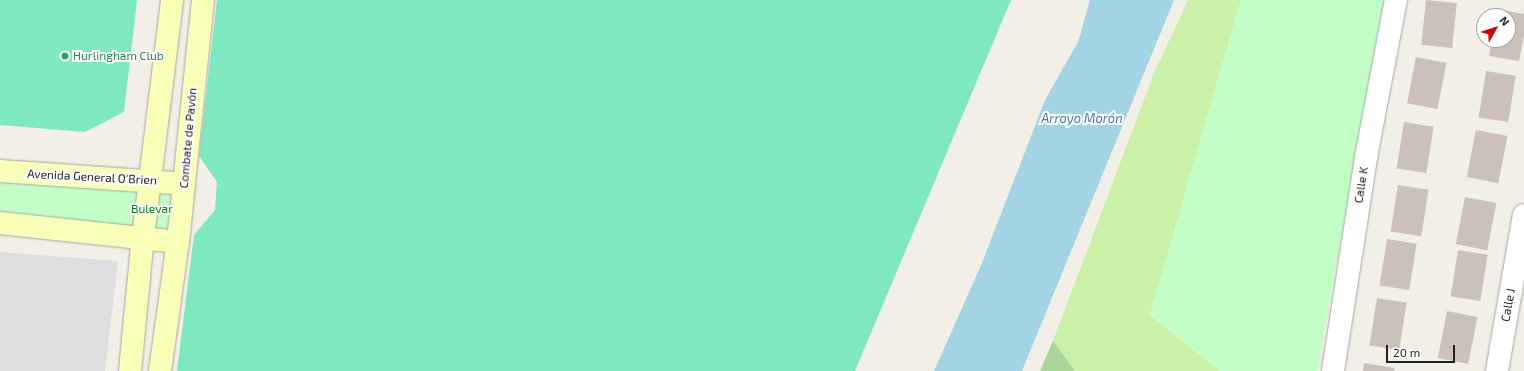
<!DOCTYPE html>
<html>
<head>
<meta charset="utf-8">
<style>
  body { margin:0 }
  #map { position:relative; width:1524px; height:371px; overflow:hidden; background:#f2efe7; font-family:"Exo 2",sans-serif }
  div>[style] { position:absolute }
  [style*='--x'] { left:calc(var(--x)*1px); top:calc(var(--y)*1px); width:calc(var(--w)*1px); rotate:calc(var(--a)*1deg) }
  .residential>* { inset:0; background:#dfdede }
  .grass>* { inset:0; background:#cbf1a8 }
  .forest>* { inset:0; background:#a9d598 }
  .park>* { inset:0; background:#c1ffc7; transform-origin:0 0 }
  .pitch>* { inset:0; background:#7ee8c1 }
  .water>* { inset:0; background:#a3d4e4 }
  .building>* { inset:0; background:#cbc1b9; transform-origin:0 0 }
  .roads { filter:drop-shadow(0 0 1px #a8a8a8) drop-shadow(0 0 1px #a8a8a8) }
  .street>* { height:22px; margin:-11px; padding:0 11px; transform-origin:11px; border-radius:11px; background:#fff }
  .secondary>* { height:22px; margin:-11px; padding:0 11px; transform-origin:11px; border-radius:11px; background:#faffb8 }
  .dots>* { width:11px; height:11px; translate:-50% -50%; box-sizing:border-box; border:2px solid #fff; border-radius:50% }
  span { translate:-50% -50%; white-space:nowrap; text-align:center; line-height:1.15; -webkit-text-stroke:4px #fff; paint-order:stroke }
  .leisure-label { font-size:12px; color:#27864d }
  .left { translate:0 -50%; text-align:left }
  .street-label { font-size:12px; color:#212121 }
  .park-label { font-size:12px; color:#01880e }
  .water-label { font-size:13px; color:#4078b3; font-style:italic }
  .north { position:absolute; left:1476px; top:8px; width:40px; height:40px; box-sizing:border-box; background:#fff; border:1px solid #a6a6a6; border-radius:50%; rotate:51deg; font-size:11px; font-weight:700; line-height:16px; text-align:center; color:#212121 }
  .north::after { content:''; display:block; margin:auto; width:14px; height:18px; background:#d20300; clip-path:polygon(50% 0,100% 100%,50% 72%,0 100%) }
  .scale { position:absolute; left:1386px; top:345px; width:69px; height:18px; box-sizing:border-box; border:2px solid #212121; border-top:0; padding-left:5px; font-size:12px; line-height:14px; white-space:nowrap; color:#212121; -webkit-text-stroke:3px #fff; paint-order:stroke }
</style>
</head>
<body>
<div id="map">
  <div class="residential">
    <div style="clip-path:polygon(0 252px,118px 261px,105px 371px,0 371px)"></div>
  </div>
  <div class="grass">
    <div style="clip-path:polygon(1188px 0,1241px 0,1150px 315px,1220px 371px,1075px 371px,1053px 341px,1154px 73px)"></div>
  </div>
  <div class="forest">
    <div style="clip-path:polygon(1053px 341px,1075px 371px,1040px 371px)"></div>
  </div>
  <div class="park">
    <div style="clip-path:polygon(1241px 0,1384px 0,1317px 371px,1220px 371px,1150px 315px)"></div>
    <div style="left:0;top:171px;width:184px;height:52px;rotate:4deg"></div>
  </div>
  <div class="pitch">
    <div style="clip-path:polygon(0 0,137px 0,124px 112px,85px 132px,0 125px)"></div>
    <div style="clip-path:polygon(217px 0,1011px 0,855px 371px,177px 371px,194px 235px,215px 210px,217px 182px,199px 156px)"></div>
  </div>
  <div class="water">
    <div style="clip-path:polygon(1090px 0,1174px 0,1022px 371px,934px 371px,982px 263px,1045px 100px,1078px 42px)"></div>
  </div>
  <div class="building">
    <div style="left:1426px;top:0;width:31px;height:45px;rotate:6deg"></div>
    <div style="clip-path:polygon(1497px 9px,1524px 14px,1524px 35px,1519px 61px,1489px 56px,1492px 40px,1508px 40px,1508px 16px,1496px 16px)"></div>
    <div style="left:1416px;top:57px;width:31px;height:47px;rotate:11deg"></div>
    <div style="left:1486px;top:71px;width:30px;height:47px;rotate:9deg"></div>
    <div style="left:1404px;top:122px;width:30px;height:47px;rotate:9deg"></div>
    <div style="left:1476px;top:130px;width:32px;height:48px;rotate:11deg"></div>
    <div style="left:1398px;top:185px;width:31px;height:47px;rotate:9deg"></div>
    <div style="left:1465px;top:197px;width:32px;height:48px;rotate:11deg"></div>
    <div style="left:1387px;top:239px;width:30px;height:47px;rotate:9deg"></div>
    <div style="left:1458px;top:250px;width:30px;height:47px;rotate:9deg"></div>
    <div style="left:1377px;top:298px;width:30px;height:48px;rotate:9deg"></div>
    <div style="left:1447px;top:311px;width:31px;height:48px;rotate:11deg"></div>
    <div style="clip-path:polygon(1364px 363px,1395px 368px,1394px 371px,1363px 371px)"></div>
  </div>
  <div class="roads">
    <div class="street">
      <div style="--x:1333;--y:371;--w:217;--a:-81.2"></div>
      <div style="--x:1366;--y:157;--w:160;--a:-79.2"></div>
      <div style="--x:1497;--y:371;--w:158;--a:-80.2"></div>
    </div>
    <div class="secondary">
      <div style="--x:0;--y:171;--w:184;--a:4"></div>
      <div style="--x:0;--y:223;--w:179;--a:6.1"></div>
      <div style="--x:130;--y:371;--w:135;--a:-84.5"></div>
      <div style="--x:143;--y:237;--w:239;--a:-83"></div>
      <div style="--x:160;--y:371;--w:130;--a:-82.1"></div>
      <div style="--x:178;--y:242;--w:243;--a:-84.1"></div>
    </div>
  </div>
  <div class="dots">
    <div style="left:65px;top:56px;background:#2e9e5b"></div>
  </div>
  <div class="leisure-label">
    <span class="left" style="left:73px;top:56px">Hurlingham Club</span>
  </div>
  <div class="street-label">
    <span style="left:188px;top:138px;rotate:-85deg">Combate de Pavón</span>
    <span style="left:92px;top:177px;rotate:3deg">Avenida General O'Brien</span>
    <span style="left:1361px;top:185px;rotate:-81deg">Calle K</span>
    <span style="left:1508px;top:305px;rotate:-80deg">Calle J</span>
  </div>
  <div class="park-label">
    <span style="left:152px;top:209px">Bulevar</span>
  </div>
  <div class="water-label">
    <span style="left:1082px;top:118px">Arroyo Morón</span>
  </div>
  <div class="north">N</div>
  <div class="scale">20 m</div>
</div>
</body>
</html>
